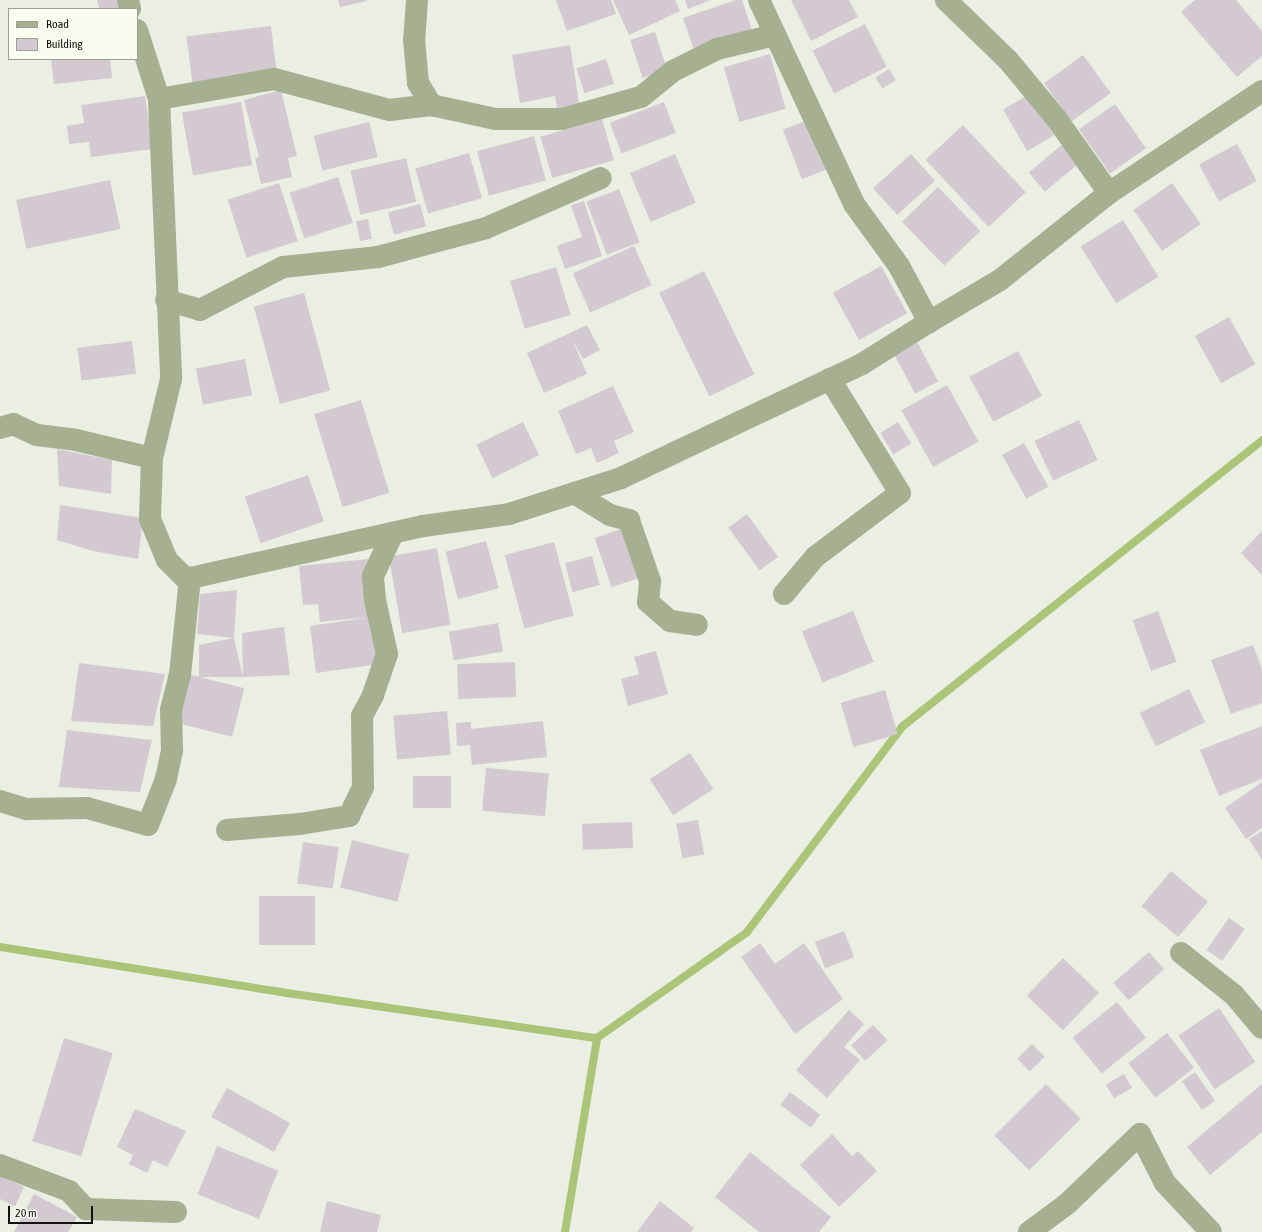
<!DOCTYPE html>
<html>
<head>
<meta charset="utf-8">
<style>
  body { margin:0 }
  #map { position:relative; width:1262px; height:1232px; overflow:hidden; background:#eaeee3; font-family:"Asap Condensed",sans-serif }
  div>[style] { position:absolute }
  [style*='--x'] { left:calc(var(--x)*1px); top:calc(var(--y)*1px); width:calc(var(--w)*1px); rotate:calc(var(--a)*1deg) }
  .stream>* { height:8px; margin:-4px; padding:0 4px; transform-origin:4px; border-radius:4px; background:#acc478 }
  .building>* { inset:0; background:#d3c9d0; transform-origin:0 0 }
  .minor>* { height:22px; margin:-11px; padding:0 11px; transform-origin:11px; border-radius:11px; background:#a5b090 }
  span { translate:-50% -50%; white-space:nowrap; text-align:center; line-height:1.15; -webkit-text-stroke:3.5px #f8fcf1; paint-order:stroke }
  .legend { position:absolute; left:8px; top:8px; width:130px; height:52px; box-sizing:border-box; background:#f8fcf1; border:1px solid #9c9e96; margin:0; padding:5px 7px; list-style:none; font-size:12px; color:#11120e }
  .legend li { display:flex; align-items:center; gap:8px; height:20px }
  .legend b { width:20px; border:1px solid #9c9e96 }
  .scale { position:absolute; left:8px; top:1206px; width:85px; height:18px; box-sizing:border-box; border:2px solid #11120e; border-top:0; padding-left:5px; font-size:12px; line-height:14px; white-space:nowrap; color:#11120e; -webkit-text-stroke:3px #f8fcf1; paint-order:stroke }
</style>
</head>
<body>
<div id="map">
  <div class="stream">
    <div style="--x:0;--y:947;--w:291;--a:9.1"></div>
    <div style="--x:287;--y:993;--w:313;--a:8.3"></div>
    <div style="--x:565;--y:1232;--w:197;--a:-80.6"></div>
    <div style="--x:597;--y:1038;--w:184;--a:-35.2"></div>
    <div style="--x:747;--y:932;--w:258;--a:-52.9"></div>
    <div style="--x:903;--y:726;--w:459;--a:-38.5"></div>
  </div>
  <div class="building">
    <div style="clip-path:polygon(97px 0,121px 0,123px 9px,99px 9px)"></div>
    <div style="clip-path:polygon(338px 0,367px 0,367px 1px,340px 7px)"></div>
    <div style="clip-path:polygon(556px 0,611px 0,616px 14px,567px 31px)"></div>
    <div style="clip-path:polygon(613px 0,675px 0,680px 11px,629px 35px)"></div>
    <div style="clip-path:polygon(685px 0,711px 0,688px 9px)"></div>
    <div style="clip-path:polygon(736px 0,742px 0,752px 30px,694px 50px,683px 18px)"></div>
    <div style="clip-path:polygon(791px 0,849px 0,858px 17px,811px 41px)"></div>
    <div style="clip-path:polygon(1195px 0,1236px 0,1262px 31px,1262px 56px,1237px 77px,1181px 12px)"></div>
    <div style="left:865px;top:24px;width:48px;height:59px;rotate:63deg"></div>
    <div style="left:271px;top:26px;width:47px;height:85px;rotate:83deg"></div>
    <div style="left:655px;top:32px;width:40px;height:26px;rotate:72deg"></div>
    <div style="clip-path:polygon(570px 45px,580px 109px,558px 113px,555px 96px,520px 103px,512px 55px)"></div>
    <div style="left:770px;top:54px;width:57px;height:48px;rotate:74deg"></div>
    <div style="left:1083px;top:55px;width:47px;height:48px;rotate:54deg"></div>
    <div style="clip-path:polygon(51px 59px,110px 59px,112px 78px,54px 84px)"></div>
    <div style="left:606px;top:59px;width:26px;height:31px;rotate:72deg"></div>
    <div style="left:889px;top:69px;width:13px;height:16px;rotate:58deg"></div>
    <div style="clip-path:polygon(281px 90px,297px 156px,288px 158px,292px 177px,261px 184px,255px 158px,259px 157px,244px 100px)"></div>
    <div style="left:1030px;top:94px;width:48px;height:31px;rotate:60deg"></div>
    <div style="clip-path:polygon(145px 96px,153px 149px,91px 157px,89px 142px,69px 144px,67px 126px,84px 123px,81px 105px)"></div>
    <div style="left:241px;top:102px;width:64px;height:60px;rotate:80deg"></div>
    <div style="left:664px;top:102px;width:33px;height:58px;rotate:69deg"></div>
    <div style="left:1115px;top:104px;width:54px;height:44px;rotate:55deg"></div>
    <div style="left:602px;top:119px;width:43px;height:64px;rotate:74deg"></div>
    <div style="left:808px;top:120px;width:53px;height:27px;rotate:69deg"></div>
    <div style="left:369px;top:122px;width:36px;height:57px;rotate:76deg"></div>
    <div style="left:963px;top:125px;width:92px;height:51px;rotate:47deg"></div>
    <div style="left:534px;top:136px;width:46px;height:59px;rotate:75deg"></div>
    <div style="left:1064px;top:143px;width:25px;height:46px;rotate:50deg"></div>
    <div style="left:1237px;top:144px;width:42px;height:43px;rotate:62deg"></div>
    <div style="left:469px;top:153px;width:47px;height:56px;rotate:74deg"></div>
    <div style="left:675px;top:154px;width:53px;height:49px;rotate:67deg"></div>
    <div style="left:911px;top:154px;width:36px;height:51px;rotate:48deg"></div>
    <div style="left:406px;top:158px;width:45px;height:57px;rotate:77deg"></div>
    <div style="left:338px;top:177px;width:48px;height:51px;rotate:72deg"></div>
    <div style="left:110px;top:180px;width:50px;height:96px;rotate:78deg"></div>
    <div style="left:279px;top:183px;width:61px;height:54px;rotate:72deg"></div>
    <div style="left:1172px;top:183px;width:50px;height:47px;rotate:55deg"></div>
    <div style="left:938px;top:187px;width:61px;height:50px;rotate:46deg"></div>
    <div style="left:619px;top:189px;width:57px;height:35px;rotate:69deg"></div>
    <div style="clip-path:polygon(584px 201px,602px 256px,565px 269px,557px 246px,582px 237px,571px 205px)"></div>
    <div style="left:420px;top:204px;width:23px;height:33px;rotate:75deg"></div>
    <div style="left:368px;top:219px;width:20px;height:12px;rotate:79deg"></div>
    <div style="left:1123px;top:220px;width:67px;height:50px;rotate:58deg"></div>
    <div style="left:634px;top:246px;width:43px;height:67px;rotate:66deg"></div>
    <div style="left:881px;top:266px;width:54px;height:55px;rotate:61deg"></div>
    <div style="left:556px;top:267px;width:50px;height:48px;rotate:73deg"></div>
    <div style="left:704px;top:271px;width:115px;height:50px;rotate:64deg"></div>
    <div style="left:304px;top:293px;width:101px;height:52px;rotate:75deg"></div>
    <div style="left:1229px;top:317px;width:54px;height:39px;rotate:61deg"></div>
    <div style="clip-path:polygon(587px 325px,600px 350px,583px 359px,572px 339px,587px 374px,544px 393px,527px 353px)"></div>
    <div style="left:916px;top:340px;width:47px;height:26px;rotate:62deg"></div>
    <div style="left:132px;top:341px;width:33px;height:55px;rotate:83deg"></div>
    <div style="left:1018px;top:351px;width:51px;height:55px;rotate:62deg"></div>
    <div style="left:245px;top:359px;width:37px;height:50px;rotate:79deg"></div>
    <div style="left:947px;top:385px;width:65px;height:52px;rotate:61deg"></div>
    <div style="clip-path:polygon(613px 386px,634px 432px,614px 441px,619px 453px,597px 463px,591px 448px,576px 454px,558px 411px)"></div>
    <div style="left:361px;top:400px;width:97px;height:49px;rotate:73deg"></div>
    <div style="left:1079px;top:420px;width:44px;height:49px;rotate:65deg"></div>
    <div style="left:523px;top:422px;width:37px;height:52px;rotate:64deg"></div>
    <div style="left:898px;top:422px;width:25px;height:21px;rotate:58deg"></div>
    <div style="left:1024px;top:443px;width:50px;height:25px;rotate:61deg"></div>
    <div style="clip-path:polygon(57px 449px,112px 460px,111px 494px,59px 486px)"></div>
    <div style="left:308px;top:475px;width:49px;height:67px;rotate:71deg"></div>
    <div style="clip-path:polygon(60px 505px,143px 518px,138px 559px,93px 551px,57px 540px)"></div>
    <div style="left:747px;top:514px;width:53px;height:23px;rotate:54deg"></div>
    <div style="left:624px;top:528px;width:52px;height:31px;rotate:71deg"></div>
    <div style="clip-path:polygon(1262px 531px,1262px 575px,1241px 553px)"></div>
    <div style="left:486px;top:541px;width:49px;height:42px;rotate:75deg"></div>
    <div style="left:554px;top:542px;width:76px;height:51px;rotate:75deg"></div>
    <div style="left:437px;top:548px;width:78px;height:49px;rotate:80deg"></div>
    <div style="left:592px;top:556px;width:30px;height:28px;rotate:75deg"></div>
    <div style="clip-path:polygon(368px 559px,380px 664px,316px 673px,310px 626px,371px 617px,320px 622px,318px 604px,303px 605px,299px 566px)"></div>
    <div style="clip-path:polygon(237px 590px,234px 638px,243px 677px,199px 677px,199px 645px,234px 638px,197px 634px,200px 594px)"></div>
    <div style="left:853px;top:611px;width:55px;height:55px;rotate:68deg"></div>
    <div style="left:1158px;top:611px;width:54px;height:27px;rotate:70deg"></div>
    <div style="left:498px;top:623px;width:29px;height:50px;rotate:80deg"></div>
    <div style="clip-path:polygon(284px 627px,290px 675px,243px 677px,242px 633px)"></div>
    <div style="clip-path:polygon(1253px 645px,1262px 669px,1262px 703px,1231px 714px,1211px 660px)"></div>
    <div style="clip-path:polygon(656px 651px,668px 694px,628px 706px,621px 679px,639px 674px,634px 657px)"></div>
    <div style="left:515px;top:662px;width:35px;height:58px;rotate:88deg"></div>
    <div style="clip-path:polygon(79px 663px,165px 674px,153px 726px,71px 721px)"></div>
    <div style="left:187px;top:674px;width:59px;height:50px;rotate:14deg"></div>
    <div style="left:1189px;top:689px;width:37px;height:55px;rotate:64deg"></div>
    <div style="left:885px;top:690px;width:46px;height:46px;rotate:74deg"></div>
    <div style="left:447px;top:711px;width:44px;height:54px;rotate:85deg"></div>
    <div style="clip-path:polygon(543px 721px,547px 757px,472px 765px,470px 745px,457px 746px,456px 723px,471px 722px,471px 729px)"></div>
    <div style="clip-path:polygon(1262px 726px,1262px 779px,1219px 796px,1200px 750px)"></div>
    <div style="clip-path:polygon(67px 730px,152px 740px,140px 792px,59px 787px)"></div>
    <div style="left:690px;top:753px;width:43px;height:48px;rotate:57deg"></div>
    <div style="left:486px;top:768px;width:63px;height:43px;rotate:5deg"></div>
    <div style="left:413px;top:776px;width:38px;height:32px"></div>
    <div style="clip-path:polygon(1262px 782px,1262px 828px,1246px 839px,1225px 808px)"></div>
    <div style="left:698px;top:820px;width:35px;height:22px;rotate:80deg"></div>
    <div style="left:632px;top:822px;width:26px;height:50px;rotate:88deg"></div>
    <div style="clip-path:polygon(1262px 831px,1262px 860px,1249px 839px)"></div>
    <div style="left:352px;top:840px;width:59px;height:49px;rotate:14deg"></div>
    <div style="left:303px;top:842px;width:36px;height:42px;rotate:8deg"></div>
    <div style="left:1171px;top:871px;width:48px;height:46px;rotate:40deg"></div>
    <div style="left:259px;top:896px;width:56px;height:49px"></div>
    <div style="left:1229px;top:918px;width:19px;height:39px;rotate:35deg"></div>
    <div style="left:844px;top:931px;width:28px;height:31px;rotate:69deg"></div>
    <div style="clip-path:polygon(760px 943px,775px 964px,804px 943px,843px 999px,795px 1034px,741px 957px)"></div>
    <div style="left:1149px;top:952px;width:23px;height:47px;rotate:49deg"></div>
    <div style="left:1063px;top:958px;width:50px;height:52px;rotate:44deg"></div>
    <div style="left:1117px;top:1002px;width:46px;height:57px;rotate:51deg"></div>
    <div style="left:1219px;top:1008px;width:65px;height:49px;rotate:56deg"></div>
    <div style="clip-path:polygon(849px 1010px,864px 1024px,844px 1047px,860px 1060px,827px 1098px,796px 1070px)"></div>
    <div style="left:873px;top:1025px;width:21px;height:30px;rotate:47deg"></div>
    <div style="left:1167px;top:1033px;width:44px;height:49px;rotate:52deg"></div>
    <div style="left:64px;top:1038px;width:51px;height:108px;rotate:17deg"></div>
    <div style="left:1032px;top:1044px;width:18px;height:21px;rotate:45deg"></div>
    <div style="left:1195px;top:1072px;width:35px;height:16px;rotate:55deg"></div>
    <div style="left:1124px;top:1074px;width:16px;height:21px;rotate:60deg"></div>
    <div style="left:1046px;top:1084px;width:49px;height:73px;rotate:45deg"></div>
    <div style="clip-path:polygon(1262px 1084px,1262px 1132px,1210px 1175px,1187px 1147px)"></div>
    <div style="left:227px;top:1088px;width:72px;height:33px;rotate:29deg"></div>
    <div style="left:790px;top:1092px;width:38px;height:16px;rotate:37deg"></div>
    <div style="clip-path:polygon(135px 1109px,186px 1131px,167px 1167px,153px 1160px,147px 1173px,129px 1164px,133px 1155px,117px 1147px)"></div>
    <div style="clip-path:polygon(832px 1134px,852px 1156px,858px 1151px,877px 1171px,839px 1207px,800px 1165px)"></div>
    <div style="left:217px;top:1146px;width:66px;height:52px;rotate:22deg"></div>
    <div style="clip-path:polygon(750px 1152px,831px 1217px,819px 1232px,759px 1232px,715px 1197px)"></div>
    <div style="clip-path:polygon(0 1176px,24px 1187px,15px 1206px,0 1199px)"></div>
    <div style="clip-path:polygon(34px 1194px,77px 1217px,68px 1232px,14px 1232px)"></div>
    <div style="clip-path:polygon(327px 1201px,381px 1215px,377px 1232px,320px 1232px)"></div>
    <div style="clip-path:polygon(660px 1201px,694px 1228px,691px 1232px,637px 1232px)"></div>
  </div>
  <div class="minor">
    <div style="--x:128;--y:0;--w:9;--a:77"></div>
    <div style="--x:417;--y:0;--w:39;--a:94"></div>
    <div style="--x:414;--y:39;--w:44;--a:84.8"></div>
    <div style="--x:418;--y:83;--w:26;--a:59"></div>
    <div style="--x:759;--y:0;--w:225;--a:65"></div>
    <div style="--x:854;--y:204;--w:77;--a:54"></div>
    <div style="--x:899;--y:266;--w:64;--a:61.8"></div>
    <div style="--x:929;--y:322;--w:82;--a:-30.6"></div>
    <div style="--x:1000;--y:280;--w:139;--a:-38.6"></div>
    <div style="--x:1109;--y:193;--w:184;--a:-33.7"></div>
    <div style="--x:946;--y:0;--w:86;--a:44.1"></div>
    <div style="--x:1008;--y:60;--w:75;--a:50.4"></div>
    <div style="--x:1056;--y:118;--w:92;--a:54.8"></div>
    <div style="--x:137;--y:30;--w:72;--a:72.3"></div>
    <div style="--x:159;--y:99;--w:117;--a:-9.9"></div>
    <div style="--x:274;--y:79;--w:120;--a:15"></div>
    <div style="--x:390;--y:110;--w:41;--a:-7"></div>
    <div style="--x:431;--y:105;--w:66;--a:12.2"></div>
    <div style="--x:496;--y:119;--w:66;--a:0"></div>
    <div style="--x:562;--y:119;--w:82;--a:-15.6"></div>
    <div style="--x:641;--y:97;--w:41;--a:-39.1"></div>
    <div style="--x:673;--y:71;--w:49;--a:-26.6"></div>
    <div style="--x:717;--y:49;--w:60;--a:-13.6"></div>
    <div style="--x:159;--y:99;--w:280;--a:87.5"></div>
    <div style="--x:171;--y:379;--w:81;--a:103.5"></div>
    <div style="--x:152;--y:458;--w:61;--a:91.9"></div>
    <div style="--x:150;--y:519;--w:44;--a:67.5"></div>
    <div style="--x:167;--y:560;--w:27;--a:45"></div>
    <div style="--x:186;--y:579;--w:243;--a:-12.6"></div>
    <div style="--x:423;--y:526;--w:87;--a:-7.9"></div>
    <div style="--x:509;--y:514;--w:118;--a:-17.8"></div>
    <div style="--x:621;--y:478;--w:267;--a:-25.3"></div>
    <div style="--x:862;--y:364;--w:79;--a:-32.1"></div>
    <div style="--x:166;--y:300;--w:35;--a:16"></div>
    <div style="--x:200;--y:310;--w:93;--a:-27.4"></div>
    <div style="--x:283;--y:267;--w:96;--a:-6"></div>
    <div style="--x:378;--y:257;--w:112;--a:-15"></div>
    <div style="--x:486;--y:228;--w:125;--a:-23.5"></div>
    <div style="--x:0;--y:428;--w:14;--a:-17"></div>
    <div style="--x:13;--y:424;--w:26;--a:25"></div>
    <div style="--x:37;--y:435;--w:39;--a:7"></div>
    <div style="--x:76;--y:440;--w:78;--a:13.3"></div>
    <div style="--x:574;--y:493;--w:42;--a:31.4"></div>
    <div style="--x:610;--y:515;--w:20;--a:15"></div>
    <div style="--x:629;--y:520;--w:65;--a:71"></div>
    <div style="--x:650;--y:581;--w:21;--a:95"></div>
    <div style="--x:648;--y:602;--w:29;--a:41"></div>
    <div style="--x:670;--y:621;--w:27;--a:8"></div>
    <div style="--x:784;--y:594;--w:48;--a:-50"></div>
    <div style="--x:815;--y:557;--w:106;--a:-37"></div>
    <div style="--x:900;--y:493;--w:134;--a:-121.6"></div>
    <div style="--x:0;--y:801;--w:28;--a:17"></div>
    <div style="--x:27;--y:809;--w:60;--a:-1"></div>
    <div style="--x:87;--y:808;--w:63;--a:15.6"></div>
    <div style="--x:148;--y:825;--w:49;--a:-68.6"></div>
    <div style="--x:166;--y:779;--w:30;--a:-78"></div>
    <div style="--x:172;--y:750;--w:40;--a:-91.4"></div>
    <div style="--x:171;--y:710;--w:36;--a:-76"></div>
    <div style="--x:180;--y:675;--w:98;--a:-84.1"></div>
    <div style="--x:227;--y:830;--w:73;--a:-4.7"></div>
    <div style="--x:300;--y:824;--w:50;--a:-9.3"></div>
    <div style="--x:349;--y:816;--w:32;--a:-64"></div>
    <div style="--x:363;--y:787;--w:71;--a:-90.8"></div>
    <div style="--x:362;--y:716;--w:24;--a:-62"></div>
    <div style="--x:373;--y:695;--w:43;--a:-71.1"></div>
    <div style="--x:387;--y:654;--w:55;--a:-102.5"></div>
    <div style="--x:375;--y:600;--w:24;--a:-95"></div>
    <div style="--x:373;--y:576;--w:47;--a:-65.1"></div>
    <div style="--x:1181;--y:953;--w:68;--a:38.4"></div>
    <div style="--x:1234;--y:995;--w:43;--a:49.7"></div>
    <div style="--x:0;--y:1165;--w:74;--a:20.6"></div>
    <div style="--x:69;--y:1191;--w:25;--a:47"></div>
    <div style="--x:86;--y:1209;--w:90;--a:1.9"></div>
    <div style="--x:1029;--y:1232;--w:47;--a:-36.4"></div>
    <div style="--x:1067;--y:1204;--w:101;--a:-43.8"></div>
    <div style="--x:1140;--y:1134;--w:55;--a:63"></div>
    <div style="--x:1165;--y:1183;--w:67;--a:46.8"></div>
  </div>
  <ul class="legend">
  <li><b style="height:5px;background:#a5b090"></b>Road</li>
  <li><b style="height:11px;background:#d3c9d0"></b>Building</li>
  </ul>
  <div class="scale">20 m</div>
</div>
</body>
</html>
